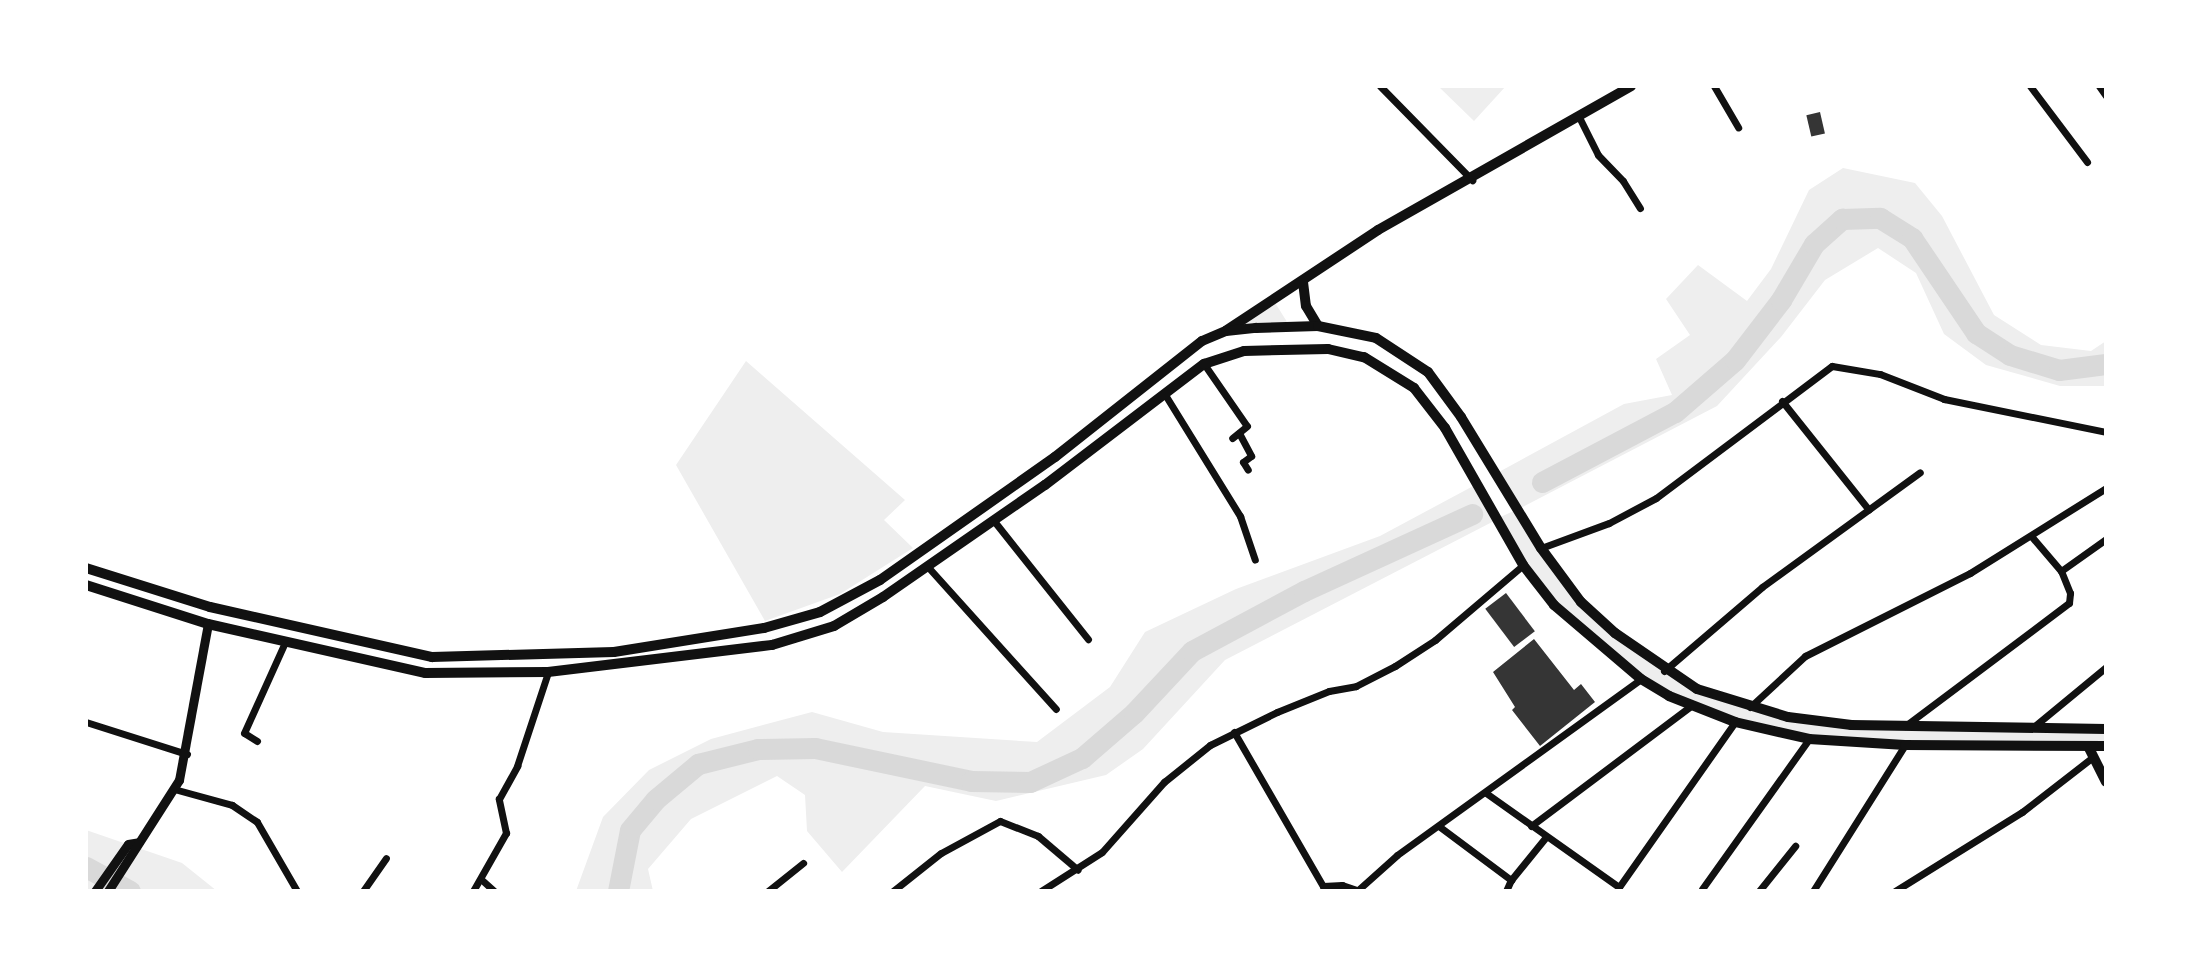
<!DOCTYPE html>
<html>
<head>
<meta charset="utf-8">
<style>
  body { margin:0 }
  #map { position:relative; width:2192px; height:977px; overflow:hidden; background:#fff; font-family:Jost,sans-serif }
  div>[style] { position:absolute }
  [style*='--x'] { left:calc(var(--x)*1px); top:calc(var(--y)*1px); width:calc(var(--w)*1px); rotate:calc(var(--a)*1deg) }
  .green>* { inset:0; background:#eee }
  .river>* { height:21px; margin:-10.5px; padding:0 10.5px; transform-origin:10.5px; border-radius:10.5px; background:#d9d9d9 }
  .building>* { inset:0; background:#353535; transform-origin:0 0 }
  .minor>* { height:7px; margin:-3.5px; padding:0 3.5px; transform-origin:3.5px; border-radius:3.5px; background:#111 }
  .tertiary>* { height:9px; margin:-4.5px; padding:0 4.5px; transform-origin:4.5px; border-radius:4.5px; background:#111 }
  .secondary>* { height:10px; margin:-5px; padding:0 5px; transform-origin:5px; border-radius:5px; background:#111 }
  .trunk>* { height:10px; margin:-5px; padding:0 5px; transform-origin:5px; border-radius:5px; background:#111 }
  span { translate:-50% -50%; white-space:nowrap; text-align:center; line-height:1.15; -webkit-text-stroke:7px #fff; paint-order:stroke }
  .frame { position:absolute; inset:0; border:88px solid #fff; pointer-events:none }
</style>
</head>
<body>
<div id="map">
  <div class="green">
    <div style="clip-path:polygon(1438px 86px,1506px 86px,1474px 121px)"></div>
    <div style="clip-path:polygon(1843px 168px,1915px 183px,1942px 216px,1994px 315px,2041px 345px,2091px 351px,2106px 341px,2106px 386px,2060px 386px,1986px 365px,1944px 334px,1916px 273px,1878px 248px,1825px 280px,1781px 337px,1717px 406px,1517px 510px,1540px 548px,1615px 633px,1726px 701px,1851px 725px,2106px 729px,2106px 746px,1847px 743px,1735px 722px,1669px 696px,1564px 616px,1496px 520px,1225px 660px,1143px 749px,1106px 775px,996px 801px,925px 786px,842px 872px,807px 831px,805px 795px,777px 776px,691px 819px,648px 869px,653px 891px,576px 891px,603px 817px,649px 770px,711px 739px,812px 712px,883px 732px,1037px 742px,1110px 687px,1145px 632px,1236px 589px,1380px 536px,1477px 484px,1496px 519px,1516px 510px,1497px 473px,1624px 404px,1672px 395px,1656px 359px,1690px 335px,1666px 299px,1698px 265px,1747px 301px,1771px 269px,1809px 190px)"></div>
    <div style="clip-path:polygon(1272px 298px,1289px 325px,1226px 331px)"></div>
    <div style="clip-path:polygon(746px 361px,905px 500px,884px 520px,913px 548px,840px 594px,765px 621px,676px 465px)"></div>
    <div style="clip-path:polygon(86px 830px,182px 863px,217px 891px,86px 891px)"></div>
  </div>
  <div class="river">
    <div style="--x:1542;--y:482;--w:150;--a:-27.8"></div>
    <div style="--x:1675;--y:412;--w:79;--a:-40.9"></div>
    <div style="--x:1735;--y:360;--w:76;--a:-52.5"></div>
    <div style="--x:1781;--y:300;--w:65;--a:-59.5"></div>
    <div style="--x:1814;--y:244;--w:38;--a:-42"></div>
    <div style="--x:1842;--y:219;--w:38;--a:-2"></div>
    <div style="--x:1880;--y:218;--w:38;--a:32"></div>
    <div style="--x:1912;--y:238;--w:115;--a:56"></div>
    <div style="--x:1976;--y:333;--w:40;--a:32.9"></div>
    <div style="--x:2010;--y:355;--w:51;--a:17"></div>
    <div style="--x:2059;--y:370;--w:47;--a:-7.3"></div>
    <div style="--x:86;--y:867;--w:50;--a:28.6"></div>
    <div style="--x:618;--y:891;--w:62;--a:-78.9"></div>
    <div style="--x:630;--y:830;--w:40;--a:-50"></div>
    <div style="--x:656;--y:799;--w:55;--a:-39.8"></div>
    <div style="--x:698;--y:764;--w:62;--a:-14"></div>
    <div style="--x:758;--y:749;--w:57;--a:-1"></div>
    <div style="--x:815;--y:748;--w:159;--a:11.9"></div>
    <div style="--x:971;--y:781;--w:59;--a:1"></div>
    <div style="--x:1030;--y:782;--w:57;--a:-24.8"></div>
    <div style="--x:1082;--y:758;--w:69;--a:-40.9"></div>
    <div style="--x:1134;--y:713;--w:85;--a:-46.9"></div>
    <div style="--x:1192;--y:651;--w:127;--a:-28.2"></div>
    <div style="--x:1304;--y:591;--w:185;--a:-24.6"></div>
  </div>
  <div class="building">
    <div style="left:1820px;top:112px;width:22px;height:14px;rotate:77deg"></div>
    <div style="left:1506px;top:593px;width:48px;height:26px;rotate:53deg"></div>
    <div style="clip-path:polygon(1534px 639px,1574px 690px,1581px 684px,1595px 702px,1540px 746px,1512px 710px,1515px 707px,1493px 672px)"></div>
  </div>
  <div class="minor">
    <div style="--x:1380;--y:86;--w:132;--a:45.6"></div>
    <div style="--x:1714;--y:86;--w:48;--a:59.7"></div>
    <div style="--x:2030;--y:86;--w:95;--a:53.1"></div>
    <div style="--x:2099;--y:86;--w:12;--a:55"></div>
    <div style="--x:1579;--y:117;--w:42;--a:63.4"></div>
    <div style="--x:1598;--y:155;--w:36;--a:46"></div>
    <div style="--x:1623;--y:181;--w:32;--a:58"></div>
    <div style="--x:1204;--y:364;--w:75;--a:55.3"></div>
    <div style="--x:1247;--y:426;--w:19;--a:141"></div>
    <div style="--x:1164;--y:393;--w:145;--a:58.3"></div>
    <div style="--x:1240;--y:516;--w:46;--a:71.2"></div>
    <div style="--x:1782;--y:401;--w:139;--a:51.4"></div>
    <div style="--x:1239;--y:433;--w:26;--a:62"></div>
    <div style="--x:1251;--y:456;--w:10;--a:143"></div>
    <div style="--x:1243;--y:462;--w:9;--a:58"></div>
    <div style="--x:994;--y:521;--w:151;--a:51.5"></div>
    <div style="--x:1541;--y:548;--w:72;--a:-20.2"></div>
    <div style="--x:1609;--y:523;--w:53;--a:-28"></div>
    <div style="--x:1656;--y:498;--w:220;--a:-36.9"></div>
    <div style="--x:1832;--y:366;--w:49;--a:9.5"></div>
    <div style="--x:1880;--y:374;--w:69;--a:21.3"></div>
    <div style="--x:1944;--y:399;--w:165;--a:11.5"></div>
    <div style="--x:928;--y:567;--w:191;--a:48"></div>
    <div style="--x:2061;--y:571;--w:55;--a:-35.4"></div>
    <div style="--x:1664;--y:671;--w:129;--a:-40.6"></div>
    <div style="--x:1762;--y:587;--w:195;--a:-36"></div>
    <div style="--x:1750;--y:707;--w:75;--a:-42.8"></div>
    <div style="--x:1805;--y:656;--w:185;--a:-26.7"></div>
    <div style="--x:1970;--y:573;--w:160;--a:-32"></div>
    <div style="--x:86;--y:722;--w:106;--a:17.6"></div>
    <div style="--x:1905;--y:726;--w:205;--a:-36.9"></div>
    <div style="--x:2069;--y:603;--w:10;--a:-84"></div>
    <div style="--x:2070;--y:593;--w:24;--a:-112"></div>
    <div style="--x:2061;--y:571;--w:45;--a:-130.5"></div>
    <div style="--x:2032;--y:728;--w:96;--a:-39.5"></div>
    <div style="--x:1234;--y:732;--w:178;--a:60"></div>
    <div style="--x:1323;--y:886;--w:19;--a:-3"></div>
    <div style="--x:1342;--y:885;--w:18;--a:19"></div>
    <div style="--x:257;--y:741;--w:15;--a:-148"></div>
    <div style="--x:244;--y:733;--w:100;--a:-65.7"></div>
    <div style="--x:174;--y:789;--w:60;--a:15.4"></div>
    <div style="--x:232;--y:805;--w:30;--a:34"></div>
    <div style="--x:257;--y:822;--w:80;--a:59.9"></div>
    <div style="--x:1486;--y:793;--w:163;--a:35.3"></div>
    <div style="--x:1619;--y:887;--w:202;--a:-54.9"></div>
    <div style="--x:1531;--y:826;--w:200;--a:-36.9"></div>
    <div style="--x:1440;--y:827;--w:89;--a:36.7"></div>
    <div style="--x:1511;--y:880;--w:55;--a:-50.9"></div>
    <div style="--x:483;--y:881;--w:15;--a:42"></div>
    <div style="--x:1702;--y:889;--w:184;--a:-54.5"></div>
    <div style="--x:1358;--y:890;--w:52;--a:-41.9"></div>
    <div style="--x:1397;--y:855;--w:301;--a:-35.8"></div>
    <div style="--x:363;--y:891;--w:40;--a:-55.1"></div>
    <div style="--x:473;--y:891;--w:67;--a:-60.4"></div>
    <div style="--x:506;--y:833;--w:35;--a:-102"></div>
    <div style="--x:499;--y:799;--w:38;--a:-61"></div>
    <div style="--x:517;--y:766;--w:99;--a:-71.7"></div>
    <div style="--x:768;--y:891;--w:45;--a:-38.7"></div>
    <div style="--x:893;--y:891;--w:61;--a:-38.4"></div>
    <div style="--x:941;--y:853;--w:67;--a:-28.5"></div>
    <div style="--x:1000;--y:821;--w:41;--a:21.5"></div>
    <div style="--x:1038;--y:836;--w:52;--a:40.4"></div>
    <div style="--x:1041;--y:891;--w:72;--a:-32.6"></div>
    <div style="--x:1102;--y:852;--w:94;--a:-48.5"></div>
    <div style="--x:1164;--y:782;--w:59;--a:-38.8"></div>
    <div style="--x:1210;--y:745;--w:75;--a:-26.2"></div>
    <div style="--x:1277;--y:712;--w:56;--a:-22"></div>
    <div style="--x:1329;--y:691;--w:27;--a:-10"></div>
    <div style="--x:1356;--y:686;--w:44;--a:-27.1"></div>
    <div style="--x:1395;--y:666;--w:48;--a:-33"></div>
    <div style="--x:1435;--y:640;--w:116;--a:-40.4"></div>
    <div style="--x:1506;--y:891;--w:12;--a:-66"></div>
    <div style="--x:1759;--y:891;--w:58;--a:-51.3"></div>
    <div style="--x:1813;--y:891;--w:173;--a:-57.8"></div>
    <div style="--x:1895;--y:891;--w:150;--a:-31.9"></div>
    <div style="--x:2022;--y:812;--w:90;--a:-37.8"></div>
  </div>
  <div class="tertiary">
    <div style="--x:95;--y:891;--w:57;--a:-54.9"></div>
    <div style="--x:128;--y:844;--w:11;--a:-10"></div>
    <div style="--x:108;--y:891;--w:132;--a:-57.4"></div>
    <div style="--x:179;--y:780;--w:159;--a:-79.5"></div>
  </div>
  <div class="secondary">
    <div style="--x:2088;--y:746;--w:40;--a:63.4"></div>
  </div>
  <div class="trunk">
    <div style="--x:1303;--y:282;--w:24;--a:83"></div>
    <div style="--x:1306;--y:306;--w:23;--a:59"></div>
    <div style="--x:1227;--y:330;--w:181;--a:-33.5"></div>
    <div style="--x:1378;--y:230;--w:291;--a:-29.6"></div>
    <div style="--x:86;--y:568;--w:130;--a:17.5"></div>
    <div style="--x:210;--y:607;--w:228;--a:12.7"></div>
    <div style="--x:432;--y:657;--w:182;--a:-1.6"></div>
    <div style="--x:614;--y:652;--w:152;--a:-9.1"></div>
    <div style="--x:764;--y:628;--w:58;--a:-15.9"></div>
    <div style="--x:820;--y:612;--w:68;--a:-28.1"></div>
    <div style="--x:880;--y:580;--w:214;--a:-35.1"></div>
    <div style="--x:1055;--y:457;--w:187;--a:-38.3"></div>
    <div style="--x:1202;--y:341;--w:26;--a:-23"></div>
    <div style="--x:1226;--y:331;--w:30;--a:-6"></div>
    <div style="--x:1256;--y:328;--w:62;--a:-1.8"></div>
    <div style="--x:1318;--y:326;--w:59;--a:11.7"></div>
    <div style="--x:1376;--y:338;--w:62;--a:33.2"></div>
    <div style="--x:1428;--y:372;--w:56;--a:53.7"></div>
    <div style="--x:1461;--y:417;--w:153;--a:58.6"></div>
    <div style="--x:1541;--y:548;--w:67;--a:53.5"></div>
    <div style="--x:1581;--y:602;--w:46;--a:42.4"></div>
    <div style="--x:1615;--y:633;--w:99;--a:34.3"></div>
    <div style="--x:1697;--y:689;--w:95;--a:17.1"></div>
    <div style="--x:1788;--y:717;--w:64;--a:7.2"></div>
    <div style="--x:1851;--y:725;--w:255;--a:0.9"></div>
    <div style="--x:86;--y:585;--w:128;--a:17.7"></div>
    <div style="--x:208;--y:624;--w:222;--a:12.7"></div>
    <div style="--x:425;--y:673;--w:123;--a:-0.5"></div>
    <div style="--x:548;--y:672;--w:226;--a:-6.9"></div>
    <div style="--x:772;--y:645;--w:65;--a:-17"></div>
    <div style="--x:834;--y:626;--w:57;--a:-30.6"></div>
    <div style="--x:883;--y:597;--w:197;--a:-34.7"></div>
    <div style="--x:1045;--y:485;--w:200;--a:-37.3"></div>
    <div style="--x:1204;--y:364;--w:42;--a:-18"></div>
    <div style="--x:1244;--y:351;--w:84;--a:-1.4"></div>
    <div style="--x:1328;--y:349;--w:37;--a:13"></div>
    <div style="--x:1364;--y:357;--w:59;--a:31.8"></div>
    <div style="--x:1414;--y:388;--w:51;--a:52.2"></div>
    <div style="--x:1445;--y:428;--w:158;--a:60.3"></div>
    <div style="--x:1523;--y:565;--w:51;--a:52.2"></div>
    <div style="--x:1554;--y:605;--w:114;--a:40.4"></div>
    <div style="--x:1641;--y:679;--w:33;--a:31"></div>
    <div style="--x:1669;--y:696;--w:71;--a:21.5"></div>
    <div style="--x:1735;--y:722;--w:76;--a:12.9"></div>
    <div style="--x:1809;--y:739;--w:96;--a:3.6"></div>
    <div style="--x:1905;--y:745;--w:201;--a:0.3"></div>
  </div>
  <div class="frame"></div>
</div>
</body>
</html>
